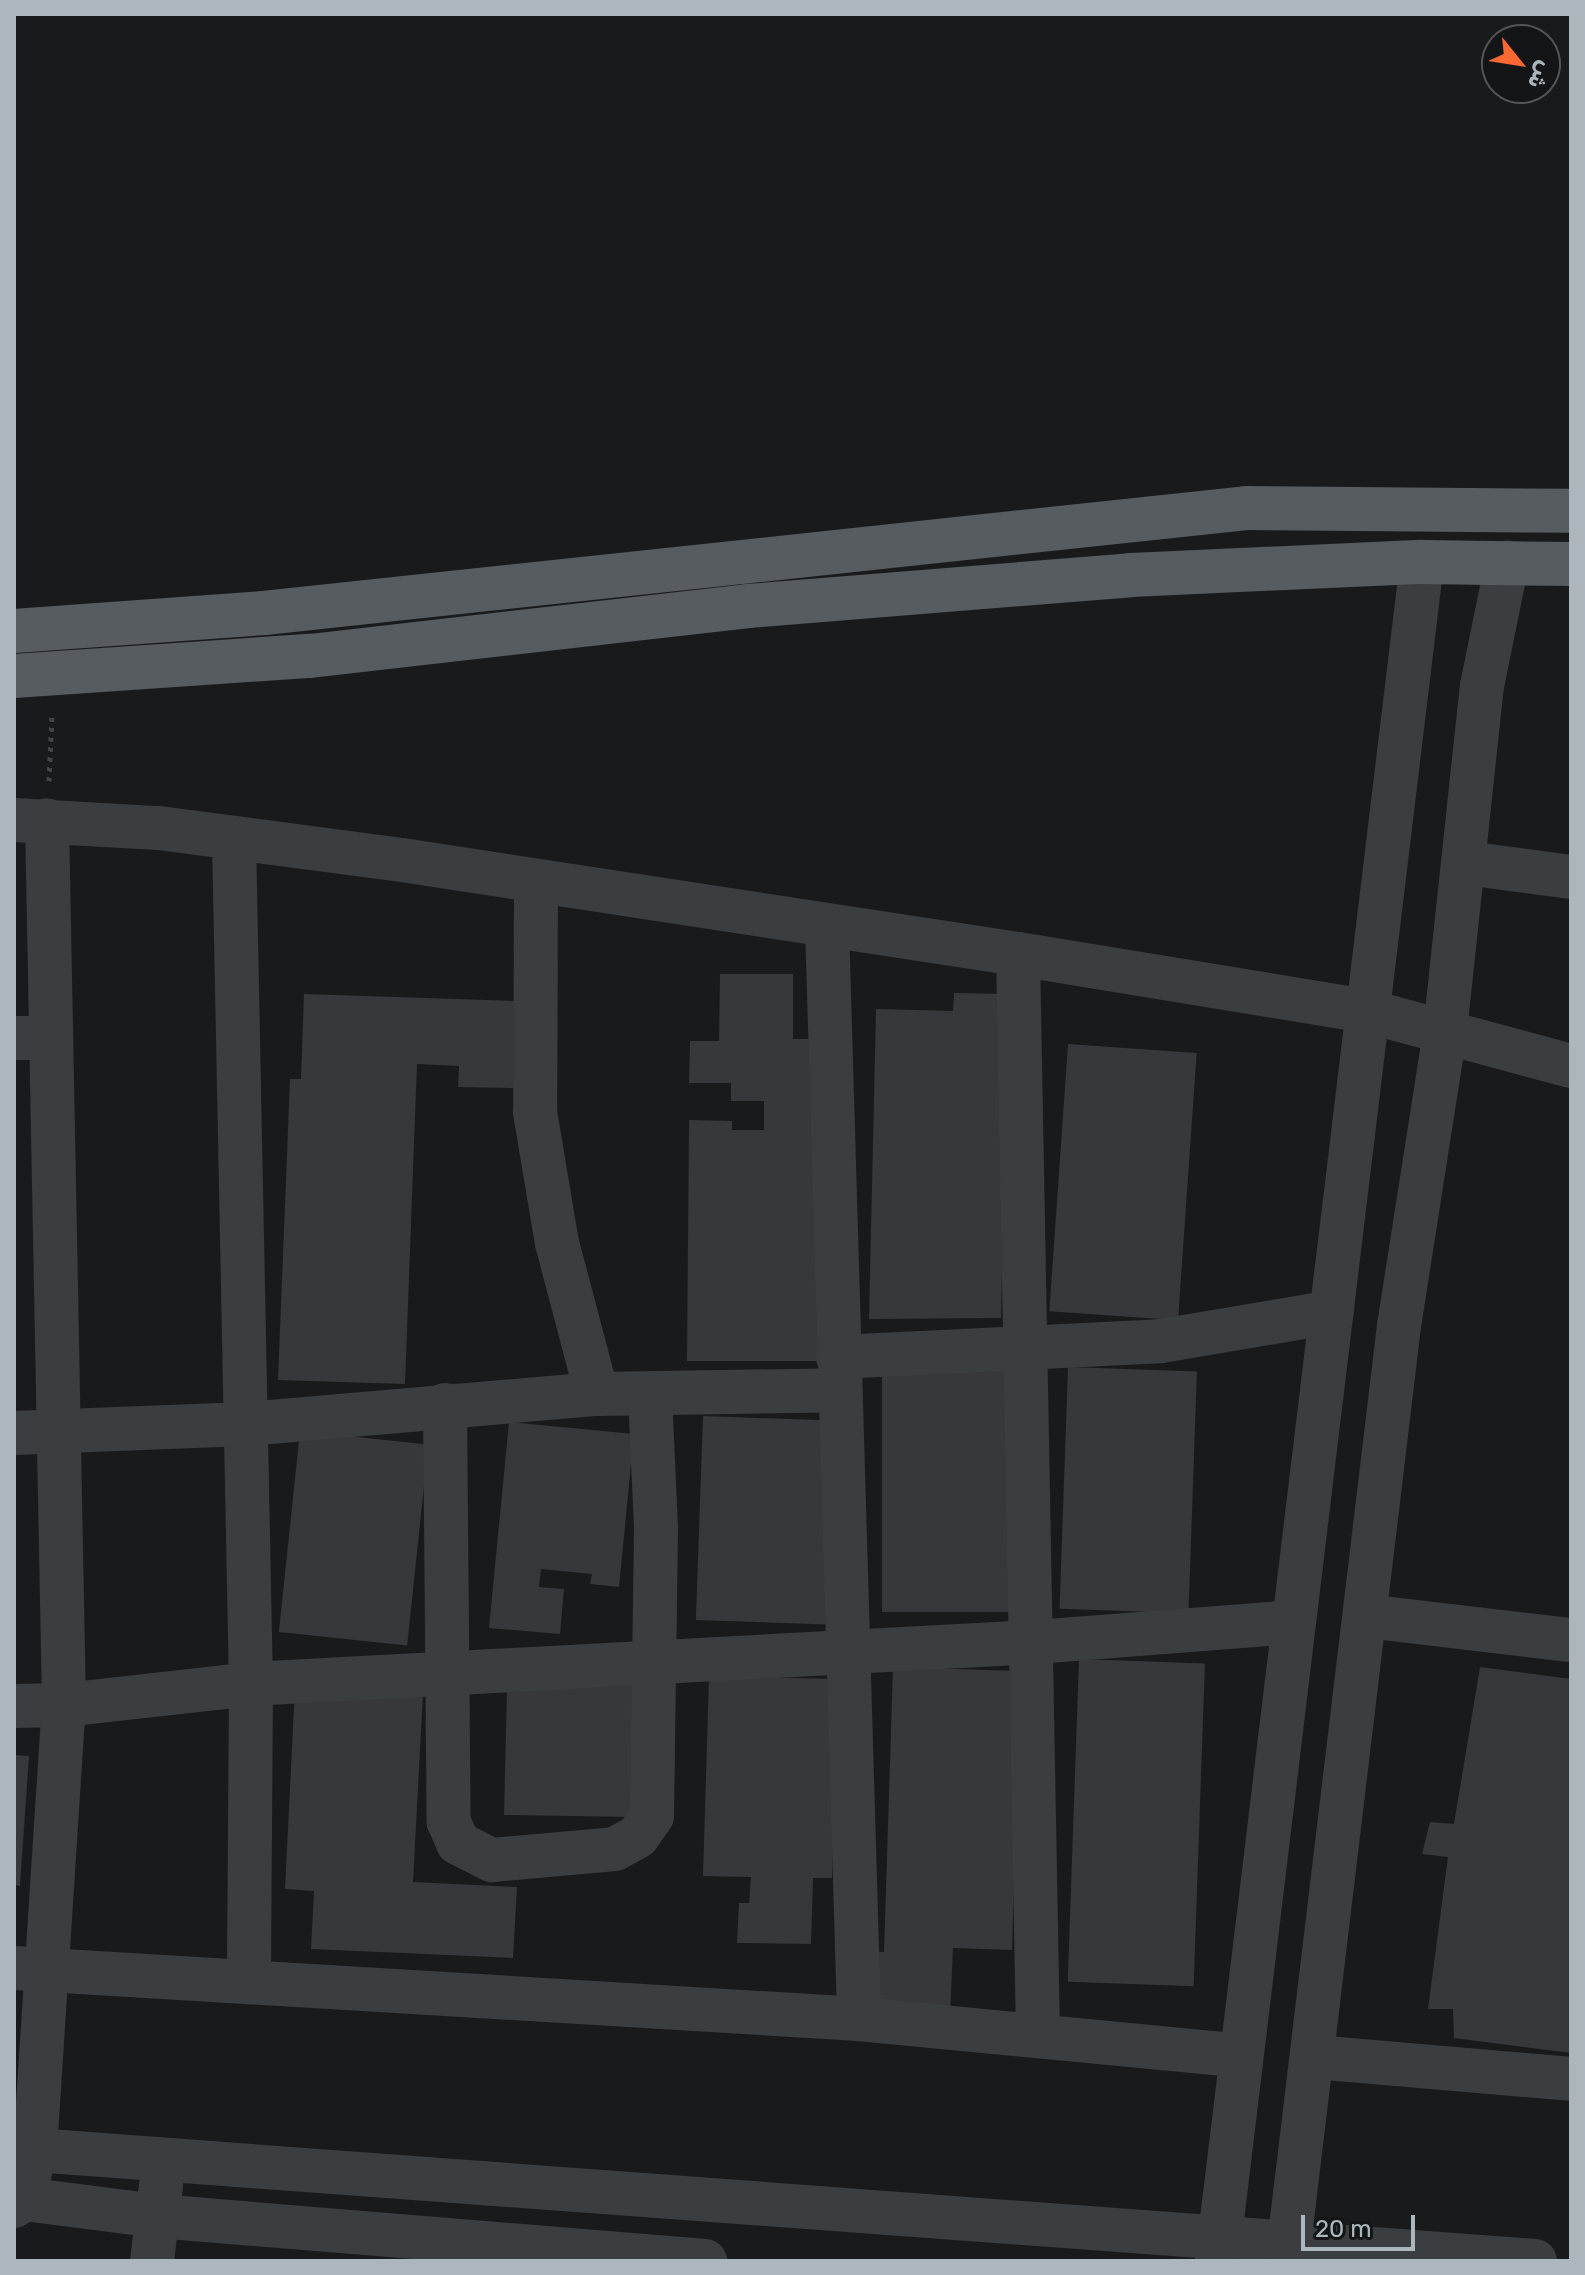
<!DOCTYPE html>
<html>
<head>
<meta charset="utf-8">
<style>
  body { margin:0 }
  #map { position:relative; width:1585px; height:2275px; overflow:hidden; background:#191a1c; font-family:Rubik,"Noto Sans Arabic",sans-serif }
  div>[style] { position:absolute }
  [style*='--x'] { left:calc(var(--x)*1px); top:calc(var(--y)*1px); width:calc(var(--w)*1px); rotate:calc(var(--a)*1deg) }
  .building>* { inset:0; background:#36383b; transform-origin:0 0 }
  .path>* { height:5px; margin-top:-2.5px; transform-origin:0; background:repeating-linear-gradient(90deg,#404548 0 4px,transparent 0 10px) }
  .minor>* { height:44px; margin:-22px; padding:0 22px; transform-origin:22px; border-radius:22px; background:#3a3e41 }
  .major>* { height:44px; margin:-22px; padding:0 22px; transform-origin:22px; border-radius:22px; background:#565c60 }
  span { translate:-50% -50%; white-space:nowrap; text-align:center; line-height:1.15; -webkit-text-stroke:7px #141517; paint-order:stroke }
  .frame { position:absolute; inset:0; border:16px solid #abb7bc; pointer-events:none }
  .north { position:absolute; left:1481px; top:24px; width:80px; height:80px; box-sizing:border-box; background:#141517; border:2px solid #505659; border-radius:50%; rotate:120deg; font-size:22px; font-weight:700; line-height:32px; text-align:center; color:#abb7bc }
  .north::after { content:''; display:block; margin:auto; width:28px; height:36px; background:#fb6932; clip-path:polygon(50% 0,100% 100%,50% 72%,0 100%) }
  .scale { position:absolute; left:1301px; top:2215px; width:114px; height:36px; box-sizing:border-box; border:4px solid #abb7bc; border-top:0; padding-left:10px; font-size:24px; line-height:28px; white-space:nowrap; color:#abb7bc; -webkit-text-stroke:6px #141517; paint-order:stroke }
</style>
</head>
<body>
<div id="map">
  <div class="building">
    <div style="clip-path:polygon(720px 974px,793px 974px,793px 1039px,822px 1039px,819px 1361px,687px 1361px,689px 1120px,732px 1121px,732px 1130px,764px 1130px,764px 1101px,731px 1101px,731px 1083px,689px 1083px,690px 1041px,719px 1041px)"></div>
    <div style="clip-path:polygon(954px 993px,1008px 994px,1001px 1318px,869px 1319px,876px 1009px,953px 1011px)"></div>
    <div style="clip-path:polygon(304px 994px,518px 1001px,515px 1088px,458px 1087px,459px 1066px,417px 1064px,405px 1384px,278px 1380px,290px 1079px,301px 1079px)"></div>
    <div style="left:1068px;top:1044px;width:129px;height:268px;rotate:4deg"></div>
    <div style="left:1068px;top:1367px;width:129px;height:242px;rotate:2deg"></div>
    <div style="left:882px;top:1370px;width:127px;height:242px"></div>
    <div style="left:703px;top:1416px;width:130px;height:204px;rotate:2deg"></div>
    <div style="clip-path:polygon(509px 1422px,634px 1434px,619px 1587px,590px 1584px,592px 1574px,541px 1569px,539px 1587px,564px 1589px,560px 1634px,489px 1628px)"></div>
    <div style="left:300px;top:1431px;width:129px;height:202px;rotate:6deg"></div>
    <div style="left:1079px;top:1659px;width:126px;height:323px;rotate:2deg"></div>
    <div style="clip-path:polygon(893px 1667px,1020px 1671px,1012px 1950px,953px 1948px,950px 2016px,874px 2014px,876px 1952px,884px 1952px)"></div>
    <div style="clip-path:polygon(1480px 1667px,1571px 1679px,1571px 2053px,1454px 2038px,1453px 2009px,1428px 2009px,1448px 1857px,1422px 1854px,1430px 1822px,1454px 1824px)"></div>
    <div style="clip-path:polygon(709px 1676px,837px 1679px,832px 1878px,813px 1878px,811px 1944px,737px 1943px,739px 1903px,749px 1903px,751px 1877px,703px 1876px)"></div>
    <div style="clip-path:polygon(546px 1684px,635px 1685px,633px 1817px,504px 1815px,507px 1690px,546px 1690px)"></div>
    <div style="clip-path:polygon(295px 1687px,423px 1693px,413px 1882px,517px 1887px,513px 1958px,311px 1949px,314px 1891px,285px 1889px)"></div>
    <div style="clip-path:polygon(14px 1755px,29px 1756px,20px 1886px,14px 1885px)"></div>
  </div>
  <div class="path">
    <div style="--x:49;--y:781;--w:66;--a:-87.4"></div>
  </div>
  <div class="minor">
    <div style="--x:14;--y:820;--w:145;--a:3.2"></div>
    <div style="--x:159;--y:828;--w:245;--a:7.5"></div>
    <div style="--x:402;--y:860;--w:623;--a:8.68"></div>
    <div style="--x:1018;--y:954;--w:354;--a:9.3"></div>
    <div style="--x:1367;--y:1011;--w:211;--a:15.1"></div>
    <div style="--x:234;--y:839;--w:845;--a:88.85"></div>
    <div style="--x:251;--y:1684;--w:298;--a:90.4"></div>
    <div style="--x:1466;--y:863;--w:106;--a:7.6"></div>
    <div style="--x:536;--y:881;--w:231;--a:90.2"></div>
    <div style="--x:535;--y:1112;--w:133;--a:80.5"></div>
    <div style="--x:557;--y:1243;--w:156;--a:75.2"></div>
    <div style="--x:827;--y:925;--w:1094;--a:88.32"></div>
    <div style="--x:1018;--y:954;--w:1080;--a:88.94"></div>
    <div style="--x:14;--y:1038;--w:36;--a:0"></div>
    <div style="--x:838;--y:1357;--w:323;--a:-2.8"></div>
    <div style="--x:1161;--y:1341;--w:173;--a:-9.6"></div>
    <div style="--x:445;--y:1405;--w:417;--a:89.5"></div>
    <div style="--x:449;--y:1822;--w:23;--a:67"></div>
    <div style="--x:458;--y:1843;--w:38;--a:27"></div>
    <div style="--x:492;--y:1860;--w:123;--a:-5.1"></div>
    <div style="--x:615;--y:1849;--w:26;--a:-29"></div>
    <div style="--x:638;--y:1836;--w:24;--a:-55"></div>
    <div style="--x:652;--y:1816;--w:289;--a:-89.2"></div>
    <div style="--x:656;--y:1527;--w:133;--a:-92.6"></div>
    <div style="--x:14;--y:1433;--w:232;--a:-2.2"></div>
    <div style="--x:246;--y:1424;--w:352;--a:-4.9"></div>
    <div style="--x:597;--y:1394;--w:242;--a:-0.9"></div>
    <div style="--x:1366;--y:1616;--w:206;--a:6.7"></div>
    <div style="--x:14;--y:1706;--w:50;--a:-1.1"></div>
    <div style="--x:64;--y:1705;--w:188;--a:-6.4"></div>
    <div style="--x:251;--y:1684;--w:785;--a:-3.07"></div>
    <div style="--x:1035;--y:1642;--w:258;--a:-4.4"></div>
    <div style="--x:14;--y:1968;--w:847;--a:3.45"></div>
    <div style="--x:859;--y:2019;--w:383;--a:5.5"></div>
    <div style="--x:1315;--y:2057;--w:257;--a:4.9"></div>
    <div style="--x:35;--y:2150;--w:1504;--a:4.23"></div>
    <div style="--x:24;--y:2199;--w:50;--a:-77.3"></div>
    <div style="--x:35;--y:2150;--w:446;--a:-86.3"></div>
    <div style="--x:64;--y:1705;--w:885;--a:-91.1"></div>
    <div style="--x:14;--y:2206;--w:12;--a:-35"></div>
    <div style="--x:24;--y:2199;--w:134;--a:7.3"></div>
    <div style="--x:157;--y:2216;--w:550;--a:4.69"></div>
    <div style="--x:152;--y:2261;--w:77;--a:-83.2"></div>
    <div style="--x:1217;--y:2261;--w:1711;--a:-83.12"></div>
    <div style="--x:1287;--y:2261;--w:942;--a:-83.17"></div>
    <div style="--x:1399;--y:1326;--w:299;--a:-81.1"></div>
    <div style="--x:1445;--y:1031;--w:347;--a:-83.9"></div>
    <div style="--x:1482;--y:686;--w:126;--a:-78.5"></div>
  </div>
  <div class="major">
    <div style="--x:14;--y:631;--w:251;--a:-4.1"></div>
    <div style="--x:264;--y:613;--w:988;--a:-6.1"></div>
    <div style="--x:1246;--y:508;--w:325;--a:0.5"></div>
    <div style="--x:14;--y:676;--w:297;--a:-3.9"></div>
    <div style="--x:310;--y:656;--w:441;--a:-6.5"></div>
    <div style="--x:748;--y:606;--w:384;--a:-4.6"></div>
    <div style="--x:1131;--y:575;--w:291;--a:-2.6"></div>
    <div style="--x:1422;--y:562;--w:149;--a:0.8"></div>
  </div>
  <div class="frame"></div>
  <div class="north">ش</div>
  <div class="scale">20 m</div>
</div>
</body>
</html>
